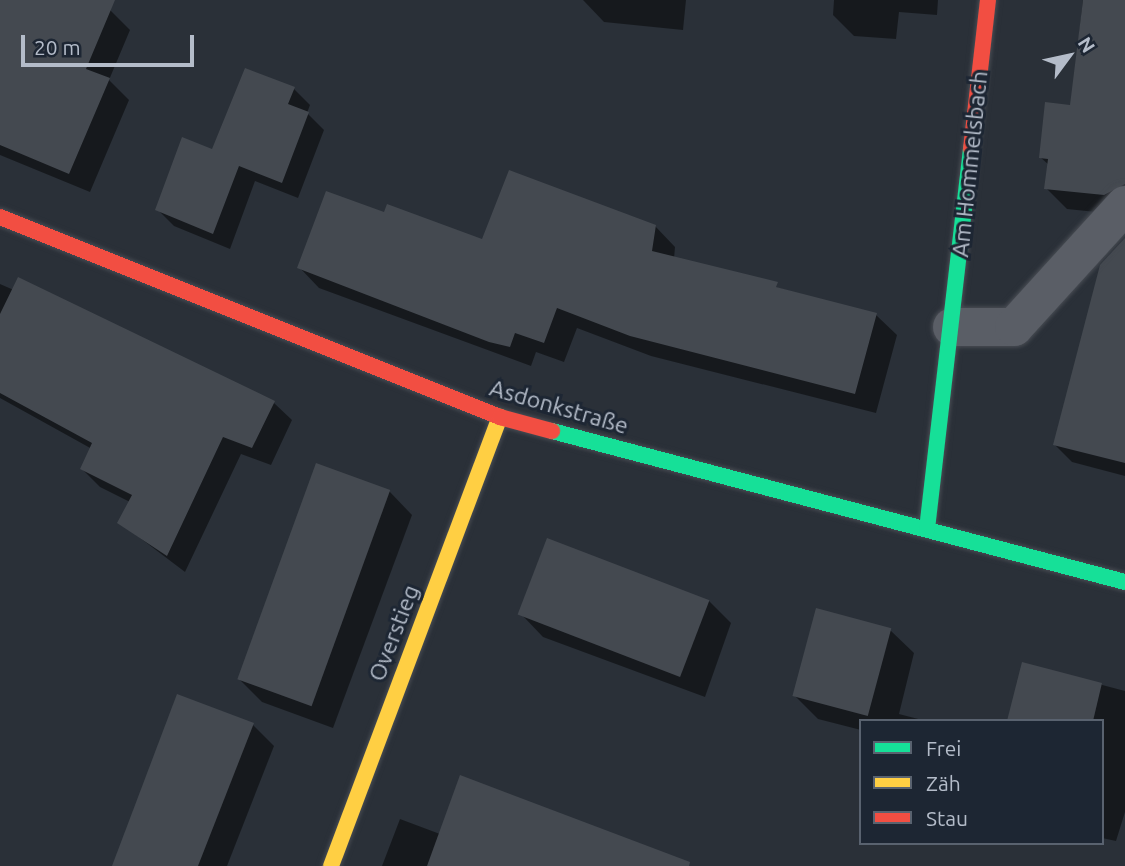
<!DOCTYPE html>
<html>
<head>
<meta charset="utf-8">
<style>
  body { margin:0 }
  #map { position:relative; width:1125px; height:866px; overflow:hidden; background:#2a3038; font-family:Ubuntu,sans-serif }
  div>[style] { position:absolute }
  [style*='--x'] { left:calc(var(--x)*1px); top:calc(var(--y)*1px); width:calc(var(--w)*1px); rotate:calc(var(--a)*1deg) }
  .shadow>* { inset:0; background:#0007 }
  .building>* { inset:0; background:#444950; transform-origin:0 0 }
  .roads { filter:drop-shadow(0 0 2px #484c53) drop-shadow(0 0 2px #484c53) }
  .street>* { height:38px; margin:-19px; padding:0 19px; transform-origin:19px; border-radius:19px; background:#5a5e66 }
  .fast>* { height:16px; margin:-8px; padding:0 8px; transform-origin:8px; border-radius:8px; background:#16e098 }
  .slow>* { height:16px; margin:-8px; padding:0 8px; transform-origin:8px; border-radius:8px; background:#ffcf43 }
  .jam>* { height:16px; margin:-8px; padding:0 8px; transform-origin:8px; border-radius:8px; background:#f24e42 }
  span { translate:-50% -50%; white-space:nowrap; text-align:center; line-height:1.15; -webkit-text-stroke:6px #1d2633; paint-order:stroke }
  .street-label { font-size:23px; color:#b4bcc9 }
  .legend { position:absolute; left:859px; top:719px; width:245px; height:126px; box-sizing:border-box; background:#1d2633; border:2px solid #59626f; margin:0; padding:9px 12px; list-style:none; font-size:21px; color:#b4bcc9 }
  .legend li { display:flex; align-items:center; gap:14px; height:35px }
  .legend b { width:35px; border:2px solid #59626f }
  .north { position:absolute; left:1034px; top:21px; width:70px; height:70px; -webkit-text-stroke:5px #1d2633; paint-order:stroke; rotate:57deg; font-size:19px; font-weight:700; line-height:28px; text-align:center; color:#b4bcc9 }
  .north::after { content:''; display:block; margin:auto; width:24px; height:32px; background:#b4bcc9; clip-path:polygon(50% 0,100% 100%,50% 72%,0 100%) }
  .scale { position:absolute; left:21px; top:35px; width:173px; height:32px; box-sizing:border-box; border:4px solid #b4bcc9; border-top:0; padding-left:9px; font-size:21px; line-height:24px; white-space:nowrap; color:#b4bcc9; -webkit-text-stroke:5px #1d2633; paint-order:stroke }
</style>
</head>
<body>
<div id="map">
  <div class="shadow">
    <div style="clip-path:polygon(0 0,83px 0,110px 10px,130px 30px,109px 80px,129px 100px,90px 192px,0 155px)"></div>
    <div style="clip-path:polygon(583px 0,686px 0,683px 30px,604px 22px)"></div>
    <div style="clip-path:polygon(834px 0,938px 0,937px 15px,899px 12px,896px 39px,854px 36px,833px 15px)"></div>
    <div style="clip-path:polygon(1083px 0,1125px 0,1125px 215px,1067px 209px,1046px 188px,1049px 165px,1040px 157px,1071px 107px)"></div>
    <div style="clip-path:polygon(294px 89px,310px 105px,307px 113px,324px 130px,298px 198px,255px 181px,230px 249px,174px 226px,157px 209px,213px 151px)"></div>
    <div style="clip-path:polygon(385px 215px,483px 242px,655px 226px,675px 247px,674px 259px,876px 315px,897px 335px,876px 413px,651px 356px,577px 328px,564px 362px,536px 352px,531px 366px,319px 288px,299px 267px)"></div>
    <div style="clip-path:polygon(1125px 261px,1125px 476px,1072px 462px,1055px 445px)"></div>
    <div style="clip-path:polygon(0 284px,274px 403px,292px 420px,271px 465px,241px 454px,185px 572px,119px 522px,130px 502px,100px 487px,82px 469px,92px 449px,0 398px)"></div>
    <div style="clip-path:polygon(389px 491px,412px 515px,333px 728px,262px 702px,238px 678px)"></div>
    <div style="clip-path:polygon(709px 601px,731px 623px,705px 697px,543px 637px,521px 614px)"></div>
    <div style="clip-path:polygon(890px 630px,914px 653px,899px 714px,926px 721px,861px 721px,861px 730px,818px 719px,794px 695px)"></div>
    <div style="clip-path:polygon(1023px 664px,1125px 691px,1125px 812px,1116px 841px,1102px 838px,1102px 721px,1008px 721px)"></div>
    <div style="clip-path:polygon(253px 725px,274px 746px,227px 866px,113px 866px)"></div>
    <div style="clip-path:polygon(400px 819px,440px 834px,641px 866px,382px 866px)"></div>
  </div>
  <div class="building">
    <div style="clip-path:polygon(0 0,115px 0,86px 69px,110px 78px,69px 174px,0 145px)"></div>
    <div style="clip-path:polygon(1083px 0,1125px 0,1125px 184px,1104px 195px,1044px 189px,1048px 159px,1039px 158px,1045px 102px,1070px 105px)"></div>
    <div style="clip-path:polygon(245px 68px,295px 87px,288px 104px,309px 112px,282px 183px,239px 166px,213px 234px,155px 210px,182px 137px,212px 149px)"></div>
    <div style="clip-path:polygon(509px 170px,656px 225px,652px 251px,778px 282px,776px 287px,877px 313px,855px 394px,630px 336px,557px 308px,544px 343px,515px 333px,510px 347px,489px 342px,297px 268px,326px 191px,384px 212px,387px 204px,482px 239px)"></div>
    <div style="clip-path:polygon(1125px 238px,1125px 463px,1053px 445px,1100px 265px)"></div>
    <div style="clip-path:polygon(18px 277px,275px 401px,252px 448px,223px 437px,167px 556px,117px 523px,132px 495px,80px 469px,92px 443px,0 393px,0 314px)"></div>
    <div style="left:316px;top:463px;width:79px;height:230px;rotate:20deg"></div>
    <div style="left:547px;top:538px;width:174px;height:82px;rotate:21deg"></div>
    <div style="left:816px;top:608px;width:78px;height:91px;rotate:15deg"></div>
    <div style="clip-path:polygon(1022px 662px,1102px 683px,1093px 721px,1007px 721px)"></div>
    <div style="clip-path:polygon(177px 694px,254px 723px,198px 866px,112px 866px)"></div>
    <div style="clip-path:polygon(460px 775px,690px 862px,689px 866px,427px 866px)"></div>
  </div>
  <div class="roads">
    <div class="street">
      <div style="--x:952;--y:327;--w:62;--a:0"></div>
      <div style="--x:1014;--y:327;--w:165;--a:-47.7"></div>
    </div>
    <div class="fast">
      <div style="--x:552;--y:431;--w:593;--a:14.76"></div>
      <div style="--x:927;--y:529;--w:383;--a:-83.4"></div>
    </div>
    <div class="slow">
      <div style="--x:331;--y:866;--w:480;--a:-69.4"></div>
    </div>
    <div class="jam">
      <div style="--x:971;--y:149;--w:150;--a:-83.5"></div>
      <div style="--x:0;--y:217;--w:539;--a:21.8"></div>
      <div style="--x:500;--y:417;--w:54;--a:15.1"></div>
    </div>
  </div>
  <div class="street-label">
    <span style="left:970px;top:164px;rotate:-84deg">Am Hommelsbach</span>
    <span style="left:559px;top:407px;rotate:16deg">Asdonkstraße</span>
    <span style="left:394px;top:633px;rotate:-69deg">Overstieg</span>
  </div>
  <ul class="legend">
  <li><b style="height:9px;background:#16e098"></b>Frei</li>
  <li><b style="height:9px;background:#ffcf43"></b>Zäh</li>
  <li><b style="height:9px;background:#f24e42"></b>Stau</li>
  </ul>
  <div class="north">N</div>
  <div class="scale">20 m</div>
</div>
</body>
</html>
